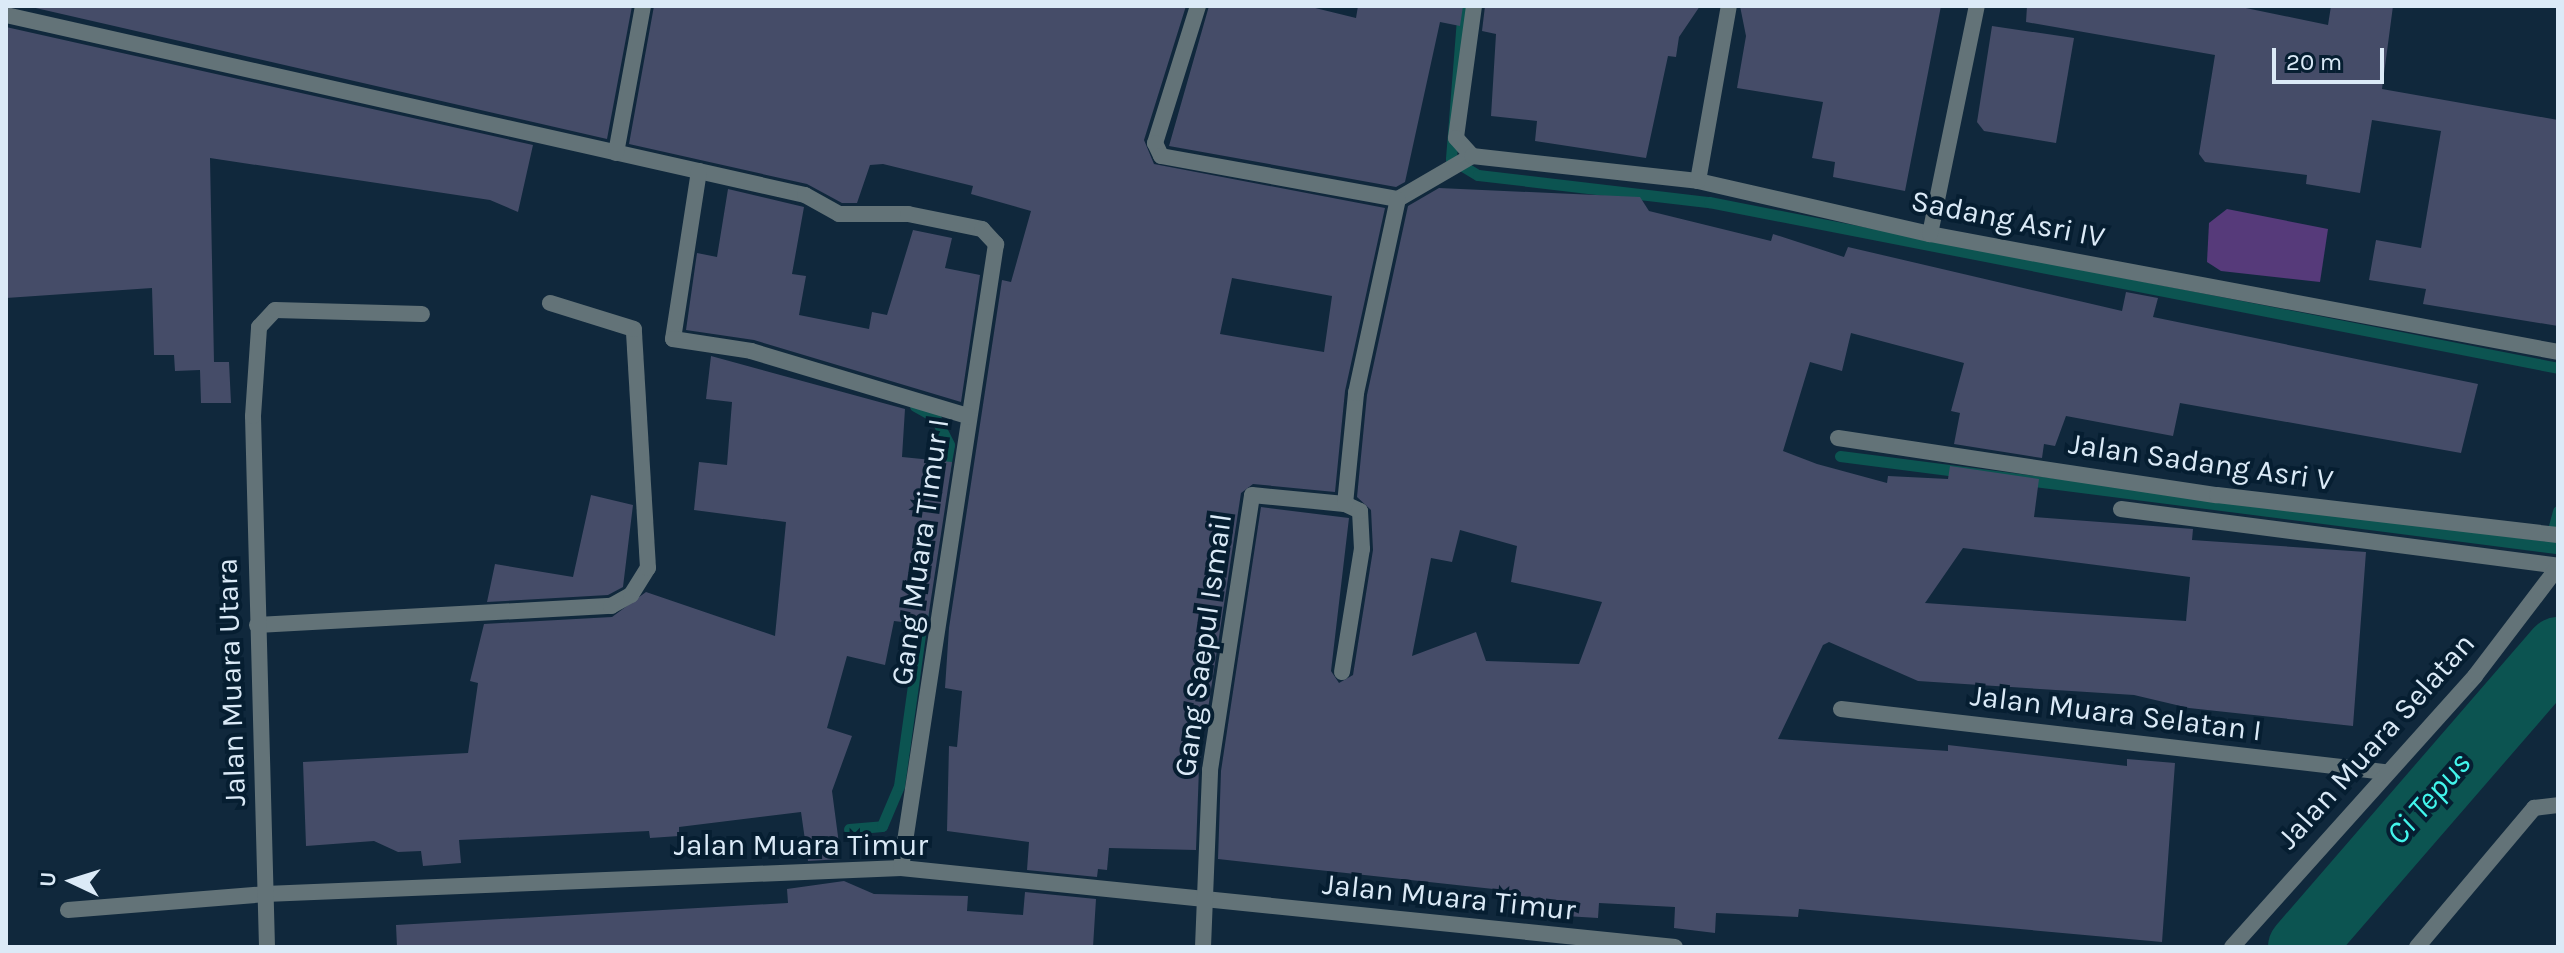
<!DOCTYPE html>
<html>
<head>
<meta charset="utf-8">
<style>
  body { margin:0 }
  #map { position:relative; width:2564px; height:953px; overflow:hidden; background:#10283c; font-family:Karla,sans-serif }
  div>[style] { position:absolute }
  [style*='--x'] { left:calc(var(--x)*1px); top:calc(var(--y)*1px); width:calc(var(--w)*1px); rotate:calc(var(--a)*1deg) }
  .green>* { inset:0; background:#563a7a }
  .stream>* { height:11px; margin:-5.5px; padding:0 5.5px; transform-origin:5.5px; border-radius:5.5px; background:#0c5451 }
  .river>* { height:66px; margin:-33px; padding:0 33px; transform-origin:33px; border-radius:33px; background:#0c5451 }
  .building>* { inset:0; background:#454c68 }
  .minor>* { height:16px; margin:-8px; padding:0 8px; transform-origin:8px; border-radius:8px; background:#637378 }
  span { translate:-50% -50%; white-space:nowrap; text-align:center; line-height:1.15; -webkit-text-stroke:8px #061e31; paint-order:stroke }
  .street-label { font-size:30px; color:#dbeaf7 }
  .water-label { font-size:32px; color:#42f5ec; font-style:italic }
  .frame { position:absolute; inset:0; border:8px solid #dbeaf7; pointer-events:none }
  .north { position:absolute; left:32px; top:841px; width:80px; height:80px; -webkit-text-stroke:6px #061e31; paint-order:stroke; rotate:274deg; font-size:22px; font-weight:700; line-height:32px; text-align:center; color:#dbeaf7 }
  .north::after { content:''; display:block; margin:auto; width:28px; height:36px; background:#dbeaf7; clip-path:polygon(50% 0,100% 100%,50% 72%,0 100%) }
  .scale { position:absolute; left:2272px; top:48px; width:112px; height:36px; box-sizing:border-box; border:4px solid #dbeaf7; border-top:0; padding-left:10px; font-size:24px; line-height:28px; white-space:nowrap; color:#dbeaf7; -webkit-text-stroke:6px #061e31; paint-order:stroke }
</style>
</head>
<body>
<div id="map">
  <div class="green">
    <div style="clip-path:polygon(2227px 209px,2328px 229px,2320px 282px,2221px 271px,2207px 262px,2209px 223px)"></div>
  </div>
  <div class="stream">
    <div style="--x:1463;--y:6;--w:153;--a:94.5"></div>
    <div style="--x:1451;--y:159;--w:31;--a:31"></div>
    <div style="--x:1478;--y:175;--w:233;--a:6.7"></div>
    <div style="--x:1709;--y:202;--w:865;--a:11.06"></div>
    <div style="--x:915;--y:406;--w:23;--a:29"></div>
    <div style="--x:935;--y:417;--w:31;--a:63"></div>
    <div style="--x:949;--y:445;--w:28;--a:100"></div>
    <div style="--x:1840;--y:456;--w:722;--a:7.32"></div>
    <div style="--x:2550;--y:541;--w:31;--a:-75"></div>
    <div style="--x:849;--y:829;--w:33;--a:-5"></div>
    <div style="--x:882;--y:826;--w:43;--a:-67"></div>
    <div style="--x:899;--y:786;--w:175;--a:-82.1"></div>
  </div>
  <div class="river">
    <div style="--x:2301;--y:947;--w:393;--a:-49.1"></div>
  </div>
  <div class="building">
    <div style="clip-path:polygon(27px 6px,632px 6px,607px 139px)"></div>
    <div style="clip-path:polygon(evenodd,654px 6px,1186px 6px,1144px 140px,1154px 164px,1385px 208px,1345px 391px,1335px 492px,1253px 484px,1241px 493px,1199px 768px,1196px 850px,1109px 848px,1107px 870px,1098px 869px,1097px 877px,1027px 870px,1029px 842px,947px 831px,949px 746px,957px 747px,962px 691px,945px 688px,949px 628px,1002px 280px,1011px 282px,1031px 211px,971px 194px,973px 186px,883px 164px,870px 165px,857px 203px,842px 203px,807px 184px,629px 144px,654px 6px,1232px 278px,1332px 296px,1324px 352px,1220px 334px,1232px 278px)"></div>
    <div style="clip-path:polygon(1209px 6px,1307px 6px,1356px 18px,1358px 6px,1463px 6px,1460px 26px,1440px 22px,1405px 182px,1396px 187px,1169px 146px)"></div>
    <div style="clip-path:polygon(1485px 6px,1700px 6px,1679px 37px,1676px 57px,1668px 56px,1646px 158px,1535px 141px,1537px 121px,1491px 116px,1496px 34px,1482px 31px)"></div>
    <div style="clip-path:polygon(1740px 6px,1941px 6px,1905px 191px,1833px 177px,1835px 162px,1812px 158px,1823px 102px,1737px 88px,1746px 36px)"></div>
    <div style="clip-path:polygon(2027px 6px,2236px 6px,2328px 25px,2331px 6px,2393px 6px,2382px 89px,2558px 120px,2558px 326px,2423px 304px,2426px 289px,2369px 280px,2376px 240px,2421px 248px,2441px 131px,2372px 120px,2360px 193px,2306px 184px,2307px 175px,2205px 162px,2199px 154px,2215px 55px,2026px 22px)"></div>
    <div style="clip-path:polygon(1992px 26px,2074px 38px,2056px 143px,1984px 131px,1977px 122px)"></div>
    <div style="clip-path:polygon(6px 27px,533px 145px,518px 212px,490px 200px,210px 158px,214px 362px,229px 362px,231px 403px,201px 403px,200px 370px,175px 371px,174px 355px,154px 355px,152px 288px,6px 298px)"></div>
    <div style="clip-path:polygon(evenodd,1439px 188px,1640px 197px,1649px 211px,1771px 241px,1773px 234px,1844px 257px,1848px 247px,2122px 311px,2126px 292px,2158px 298px,2153px 317px,2478px 384px,2461px 453px,2180px 403px,2173px 436px,2066px 416px,2055px 446px,2044px 444px,2042px 458px,1954px 444px,1960px 413px,1951px 411px,1964px 363px,1851px 333px,1842px 371px,1810px 362px,1783px 451px,1817px 464px,1887px 483px,1888px 476px,1948px 479px,1950px 466px,2039px 479px,2034px 517px,2193px 529px,2192px 540px,2366px 552px,2353px 726px,2189px 708px,2134px 695px,1918px 681px,1829px 642px,1823px 645px,1778px 739px,1948px 751px,1948px 745px,2127px 766px,2127px 759px,2175px 763px,2162px 942px,1799px 909px,1798px 917px,1716px 913px,1715px 933px,1674px 928px,1675px 907px,1599px 903px,1598px 918px,1533px 914px,1520px 912px,1521px 892px,1218px 859px,1221px 771px,1261px 507px,1349px 518px,1331px 671px,1339px 683px,1353px 675px,1373px 550px,1371px 510px,1357px 497px,1367px 395px,1408px 206px,1439px 188px,1460px 530px,1517px 546px,1511px 582px,1602px 602px,1579px 664px,1486px 661px,1476px 632px,1412px 656px,1431px 558px,1452px 562px,1460px 530px,1439px 188px,1963px 548px,2190px 577px,2186px 621px,1925px 603px,1963px 548px)"></div>
    <div style="clip-path:polygon(728px 189px,804px 207px,792px 274px,806px 276px,799px 315px,869px 329px,872px 312px,887px 315px,913px 230px,952px 238px,945px 268px,980px 275px,961px 402px,754px 340px,686px 330px,697px 253px,717px 257px)"></div>
    <div style="clip-path:polygon(711px 356px,905px 409px,902px 457px,952px 462px,927px 625px,894px 621px,885px 665px,847px 656px,827px 728px,852px 736px,832px 791px,841px 859px,808px 861px,801px 812px,679px 827px,679px 836px,650px 838px,649px 831px,459px 840px,461px 863px,423px 866px,421px 851px,398px 852px,374px 841px,306px 846px,303px 762px,468px 753px,478px 683px,470px 681px,484px 624px,612px 617px,646px 592px,775px 636px,786px 522px,694px 510px,699px 462px,727px 465px,732px 402px,706px 399px)"></div>
    <div style="clip-path:polygon(591px 495px,633px 505px,623px 587px,608px 595px,487px 602px,495px 564px,573px 577px)"></div>
    <div style="clip-path:polygon(844px 881px,874px 894px,968px 896px,967px 911px,1023px 915px,1025px 892px,1096px 899px,1093px 947px,397px 947px,396px 925px,788px 903px,787px 889px)"></div>
  </div>
  <div class="minor">
    <div style="--x:1198;--y:6;--w:144;--a:107.4"></div>
    <div style="--x:1155;--y:143;--w:14;--a:65"></div>
    <div style="--x:1161;--y:156;--w:241;--a:10.3"></div>
    <div style="--x:1398;--y:199;--w:86;--a:-30.2"></div>
    <div style="--x:1474;--y:6;--w:133;--a:97.8"></div>
    <div style="--x:1456;--y:138;--w:24;--a:48"></div>
    <div style="--x:1472;--y:156;--w:227;--a:6.3"></div>
    <div style="--x:1698;--y:181;--w:238;--a:12.9"></div>
    <div style="--x:1930;--y:234;--w:639;--a:10.64"></div>
    <div style="--x:6;--y:15;--w:819;--a:12.7"></div>
    <div style="--x:805;--y:195;--w:39;--a:29"></div>
    <div style="--x:839;--y:214;--w:69;--a:0"></div>
    <div style="--x:908;--y:214;--w:76;--a:11.5"></div>
    <div style="--x:982;--y:229;--w:21;--a:47"></div>
    <div style="--x:996;--y:244;--w:631;--a:98.66"></div>
    <div style="--x:616;--y:153;--w:149;--a:-79.6"></div>
    <div style="--x:699;--y:171;--w:170;--a:98.8"></div>
    <div style="--x:673;--y:339;--w:79;--a:8.7"></div>
    <div style="--x:751;--y:351;--w:227;--a:16.7"></div>
    <div style="--x:1698;--y:181;--w:178;--a:-80"></div>
    <div style="--x:1930;--y:234;--w:233;--a:-78.4"></div>
    <div style="--x:1838;--y:438;--w:383;--a:8.6"></div>
    <div style="--x:2217;--y:495;--w:343;--a:6.7"></div>
    <div style="--x:2121;--y:509;--w:441;--a:7.4"></div>
    <div style="--x:257;--y:625;--w:355;--a:-3.1"></div>
    <div style="--x:611;--y:606;--w:23;--a:-29"></div>
    <div style="--x:631;--y:595;--w:32;--a:-58"></div>
    <div style="--x:648;--y:568;--w:239;--a:-93.4"></div>
    <div style="--x:634;--y:329;--w:88;--a:-162.8"></div>
    <div style="--x:1342;--y:672;--w:125;--a:-80.8"></div>
    <div style="--x:1362;--y:549;--w:38;--a:-93"></div>
    <div style="--x:1360;--y:511;--w:17;--a:-155"></div>
    <div style="--x:1841;--y:709;--w:548;--a:6.61"></div>
    <div style="--x:68;--y:910;--w:198;--a:-4.6"></div>
    <div style="--x:265;--y:894;--w:637;--a:-2.34"></div>
    <div style="--x:901;--y:868;--w:778;--a:5.83"></div>
    <div style="--x:267;--y:947;--w:531;--a:-91.51"></div>
    <div style="--x:253;--y:416;--w:89;--a:-86.1"></div>
    <div style="--x:259;--y:327;--w:23;--a:-47"></div>
    <div style="--x:275;--y:310;--w:147;--a:1.6"></div>
    <div style="--x:1203;--y:947;--w:177;--a:-87.7"></div>
    <div style="--x:1210;--y:770;--w:278;--a:-81.3"></div>
    <div style="--x:1252;--y:495;--w:93;--a:5.5"></div>
    <div style="--x:1345;--y:504;--w:112;--a:-84.3"></div>
    <div style="--x:1356;--y:393;--w:198;--a:-77.8"></div>
    <div style="--x:2232;--y:947;--w:364;--a:-48.1"></div>
    <div style="--x:2475;--y:676;--w:137;--a:-52.7"></div>
    <div style="--x:2417;--y:947;--w:182;--a:-49.9"></div>
    <div style="--x:2534;--y:808;--w:24;--a:-7"></div>
  </div>
  <div class="street-label">
    <span style="left:2008px;top:219px;rotate:11deg">Sadang Asri IV</span>
    <span style="left:2201px;top:462px;rotate:8deg">Jalan Sadang Asri V</span>
    <span style="left:920px;top:552px;rotate:-82deg">Gang Muara Timur I</span>
    <span style="left:1203px;top:645px;rotate:-82deg">Gang Saepul Ismail</span>
    <span style="left:231px;top:682px;rotate:-92deg">Jalan Muara Utara</span>
    <span style="left:2116px;top:713px;rotate:7deg">Jalan Muara Selatan I</span>
    <span style="left:2376px;top:741px;rotate:-48deg">Jalan Muara Selatan</span>
    <span style="left:801px;top:845px">Jalan Muara Timur</span>
    <span style="left:1449px;top:897px;rotate:6deg">Jalan Muara Timur</span>
  </div>
  <div class="water-label">
    <span style="left:2429px;top:799px;rotate:-49deg">Ci Tepus</span>
  </div>
  <div class="frame"></div>
  <div class="north">U</div>
  <div class="scale">20 m</div>
</div>
</body>
</html>
